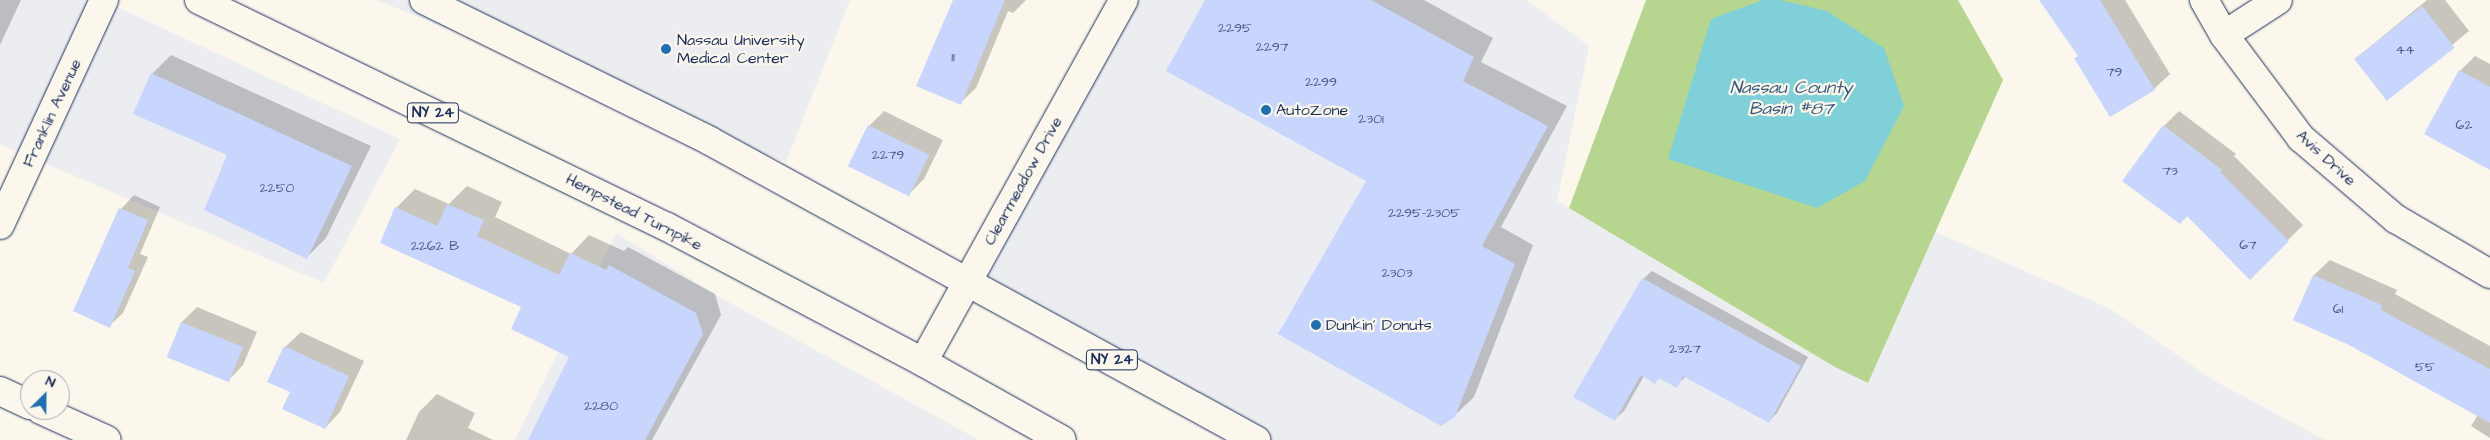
<!DOCTYPE html>
<html>
<head>
<meta charset="utf-8">
<style>
  body { margin:0 }
  #map { position:relative; width:2490px; height:440px; overflow:hidden; background:#fbf7ec; font-family:"Architects Daughter",sans-serif }
  div>[style] { position:absolute }
  [style*='--x'] { left:calc(var(--x)*1px); top:calc(var(--y)*1px); width:calc(var(--w)*1px); rotate:calc(var(--a)*1deg) }
  .built>* { inset:0; background:#ecedf1 }
  .green>* { inset:0; background:#b6d690 }
  .water>* { inset:0; background:#7fd0d8 }
  .shadow>* { inset:0; background:#0003 }
  .building>* { inset:0; background:#c8d5fc; transform-origin:0 0 }
  .roads { filter:drop-shadow(0 0 1px #1b2f5e) drop-shadow(0 0 1px #1b2f5e) }
  .street>* { height:28px; margin:-14px; padding:0 14px; transform-origin:14px; border-radius:14px; background:#fbf7ec }
  .primary>* { height:28px; margin:-14px; padding:0 14px; transform-origin:14px; border-radius:14px; background:#fbf7ec }
  .dots>* { width:14px; height:14px; translate:-50% -50%; box-sizing:border-box; border:2px solid #fbf7ec; border-radius:50% }
  span { translate:-50% -50%; white-space:nowrap; text-align:center; line-height:1.15; -webkit-text-stroke:4.5px #fbf7ec; paint-order:stroke }
  .number-label { font-size:14px; color:#465886 }
  .number-label span { -webkit-text-stroke-width:0 }
  .shield-label span { padding:1px 4px; background:#fbf7ec; border:1px solid; border-radius:4px; -webkit-text-stroke-width:0 }
  .shield-label { font-size:15px; color:#1b2f5e; font-weight:700 }
  .poi-label { font-size:16px; color:#1b2f5e }
  .left { translate:0 -50%; text-align:left }
  .street-label { font-size:16px; color:#1b2f5e }
  .water-label { font-size:18px; color:#34577c; font-style:italic }
  .north { position:absolute; left:20px; top:370px; width:50px; height:50px; box-sizing:border-box; background:#fbf7ec; border:1px solid #a1a7b3; border-radius:50%; rotate:23deg; font-size:14px; font-weight:700; line-height:20px; text-align:center; color:#1b2f5e }
  .north::after { content:''; display:block; margin:auto; width:18px; height:22px; background:#1f6fb2; clip-path:polygon(50% 0,100% 100%,50% 72%,0 100%) }
</style>
</head>
<body>
<div id="map">
  <div class="built">
    <div style="clip-path:polygon(0 0,102px 0,400px 139px,324px 283px,0 144px)"></div>
    <div style="clip-path:polygon(376px 0,850px 0,786px 162px)"></div>
    <div style="clip-path:polygon(1124px 0,1527px 0,1589px 46px,1557px 201px,1835px 367px,1897px 215px,2111px 309px,2213px 380px,2325px 440px,1256px 440px,968px 281px)"></div>
    <div style="clip-path:polygon(616px 233px,723px 299px,979px 440px,515px 440px)"></div>
  </div>
  <div class="green">
    <div style="clip-path:polygon(1646px 0,1958px 0,2003px 80px,1868px 383px,1835px 367px,1569px 208px)"></div>
  </div>
  <div class="water">
    <div style="clip-path:polygon(1763px 0,1780px 0,1827px 11px,1884px 48px,1904px 106px,1865px 181px,1817px 208px,1668px 159px,1711px 19px)"></div>
  </div>
  <div class="shadow">
    <div style="clip-path:polygon(0 0,21px 0,0 45px)"></div>
    <div style="clip-path:polygon(971px 0,1026px 0,1013px 13px,1008px 11px,976px 88px,960px 103px)"></div>
    <div style="clip-path:polygon(1206px 0,1424px 0,1493px 38px,1481px 62px,1567px 106px,1501px 227px,1533px 245px,1474px 397px,1454px 416px,1368px 180px)"></div>
    <div style="clip-path:polygon(2041px 0,2125px 0,2170px 74px,2154px 89px,2079px 56px)"></div>
    <div style="clip-path:polygon(2427px 0,2445px 0,2469px 31px,2387px 99px,2355px 59px)"></div>
    <div style="clip-path:polygon(171px 55px,371px 146px,326px 238px,307px 257px,229px 154px,152px 74px)"></div>
    <div style="clip-path:polygon(2475px 56px,2490px 64px,2490px 168px,2460px 71px)"></div>
    <div style="clip-path:polygon(884px 111px,943px 140px,924px 179px,909px 194px,869px 126px)"></div>
    <div style="clip-path:polygon(2179px 111px,2236px 154px,2234px 156px,2303px 225px,2250px 278px,2188px 215px,2180px 223px,2164px 126px)"></div>
    <div style="clip-path:polygon(467px 186px,502px 202px,495px 217px,571px 254px,589px 235px,624px 251px,628px 247px,715px 294px,721px 315px,652px 440px,529px 440px,571px 356px,523px 306px,396px 208px,415px 189px,449px 204px)"></div>
    <div style="clip-path:polygon(134px 195px,160px 207px,140px 254px,148px 257px,123px 313px,109px 326px,75px 310px,121px 209px)"></div>
    <div style="clip-path:polygon(2330px 260px,2397px 290px,2395px 294px,2490px 346px,2490px 438px,2471px 426px,2478px 415px,2350px 344px,2295px 319px,2314px 275px)"></div>
    <div style="clip-path:polygon(1652px 271px,1808px 357px,1777px 413px,1768px 422px,1686px 376px,1676px 386px,1660px 377px,1644px 376px,1624px 411px,1615px 419px,1643px 279px)"></div>
    <div style="clip-path:polygon(197px 307px,257px 332px,243px 365px,228px 381px,168px 356px,182px 322px)"></div>
    <div style="clip-path:polygon(301px 332px,364px 361px,340px 412px,325px 428px,291px 392px,285px 347px)"></div>
    <div style="clip-path:polygon(437px 394px,475px 413px,468px 428px,493px 440px,406px 440px,419px 412px)"></div>
  </div>
  <div class="building">
    <div style="clip-path:polygon(953px 0,1005px 0,961px 105px,916px 86px)"></div>
    <div style="clip-path:polygon(1205px 0,1371px 0,1474px 57px,1463px 81px,1548px 126px,1482px 246px,1515px 264px,1455px 417px,1441px 426px,1278px 334px,1366px 181px,1166px 71px)"></div>
    <div style="clip-path:polygon(2039px 0,2100px 0,2155px 90px,2110px 117px,2074px 58px,2078px 56px)"></div>
    <div style="left:2422px;top:6px;width:53px;height:86px;rotate:52deg"></div>
    <div style="clip-path:polygon(2459px 70px,2490px 87px,2490px 170px,2424px 134px)"></div>
    <div style="clip-path:polygon(151px 73px,352px 166px,307px 259px,204px 210px,227px 155px,133px 114px)"></div>
    <div style="left:868px;top:125px;width:68px;height:46px;rotate:26deg"></div>
    <div style="clip-path:polygon(2163px 125px,2222px 170px,2220px 172px,2289px 241px,2250px 280px,2187px 216px,2180px 224px,2122px 181px)"></div>
    <div style="clip-path:polygon(447px 204px,484px 220px,477px 236px,559px 275px,570px 253px,606px 270px,609px 265px,696px 313px,703px 334px,645px 440px,528px 440px,569px 357px,511px 329px,521px 307px,380px 243px,395px 207px,437px 226px)"></div>
    <div style="clip-path:polygon(119px 208px,148px 220px,128px 268px,135px 271px,110px 328px,73px 311px)"></div>
    <div style="clip-path:polygon(2313px 275px,2382px 305px,2381px 310px,2490px 369px,2490px 423px,2349px 345px,2293px 320px)"></div>
    <div style="clip-path:polygon(1642px 278px,1801px 366px,1769px 423px,1683px 376px,1677px 388px,1659px 378px,1655px 384px,1641px 375px,1615px 421px,1573px 397px)"></div>
    <div style="left:181px;top:322px;width:67px;height:38px;rotate:22deg"></div>
    <div style="clip-path:polygon(284px 346px,349px 376px,325px 429px,282px 409px,290px 392px,267px 382px)"></div>
  </div>
  <div class="roads">
    <div class="street">
      <div style="--x:2204;--y:0;--w:40;--a:60.3"></div>
      <div style="--x:2224;--y:35;--w:129;--a:53.2"></div>
      <div style="--x:2301;--y:138;--w:125;--a:40.5"></div>
      <div style="--x:2396;--y:219;--w:109;--a:30.3"></div>
      <div style="--x:2224;--y:35;--w:64;--a:-32.9"></div>
      <div style="--x:0;--y:225;--w:248;--a:-65.2"></div>
      <div style="--x:923;--y:362;--w:414;--a:-61"></div>
      <div style="--x:0;--y:391;--w:33;--a:25"></div>
      <div style="--x:41;--y:410;--w:72;--a:24.4"></div>
    </div>
    <div class="primary">
      <div style="--x:199;--y:0;--w:520;--a:25.88"></div>
      <div style="--x:667;--y:227;--w:289;--a:27.8"></div>
      <div style="--x:923;--y:362;--w:159;--a:29.3"></div>
      <div style="--x:424;--y:0;--w:319;--a:26.2"></div>
      <div style="--x:710;--y:141;--w:623;--a:28.71"></div>
    </div>
  </div>
  <div class="dots">
    <div style="left:666px;top:49px;background:#1f6fb2"></div>
    <div style="left:1266px;top:110px;background:#1f6fb2"></div>
    <div style="left:1316px;top:325px;background:#1f6fb2"></div>
  </div>
  <div class="number-label">
    <span style="left:1235px;top:28px">2295</span>
    <span style="left:1272px;top:47px">2297</span>
    <span style="left:2405px;top:50px">44</span>
    <span style="left:953px;top:57px">11</span>
    <span style="left:2114px;top:72px">79</span>
    <span style="left:1321px;top:82px">2299</span>
    <span style="left:1371px;top:119px">2301</span>
    <span style="left:2464px;top:125px">62</span>
    <span style="left:888px;top:155px">2279</span>
    <span style="left:2170px;top:171px">73</span>
    <span style="left:277px;top:188px">2250</span>
    <span style="left:1424px;top:213px">2295-2305</span>
    <span style="left:2248px;top:245px">67</span>
    <span style="left:435px;top:246px">2262 B</span>
    <span style="left:1397px;top:273px">2303</span>
    <span style="left:2338px;top:309px">61</span>
    <span style="left:1685px;top:349px">2327</span>
    <span style="left:2425px;top:367px">55</span>
    <span style="left:601px;top:406px">2280</span>
  </div>
  <div class="shield-label">
    <span style="left:433px;top:113px">NY 24</span>
    <span style="left:1112px;top:360px">NY 24</span>
  </div>
  <div class="poi-label">
    <span class="left" style="left:677px;top:49px">Nassau University<br>Medical Center</span>
    <span class="left" style="left:1276px;top:110px">AutoZone</span>
    <span class="left" style="left:1326px;top:325px">Dunkin' Donuts</span>
  </div>
  <div class="street-label">
    <span style="left:52px;top:113px;rotate:-65deg">Franklin Avenue</span>
    <span style="left:2326px;top:158px;rotate:42deg">Avis Drive</span>
    <span style="left:1023px;top:181px;rotate:-61deg">Clearmeadow Drive</span>
    <span style="left:634px;top:212px;rotate:27deg">Hempstead Turnpike</span>
  </div>
  <div class="water-label">
    <span style="left:1791px;top:99px">Nassau County<br>Basin #87</span>
  </div>
  <div class="north">N</div>
</div>
</body>
</html>
